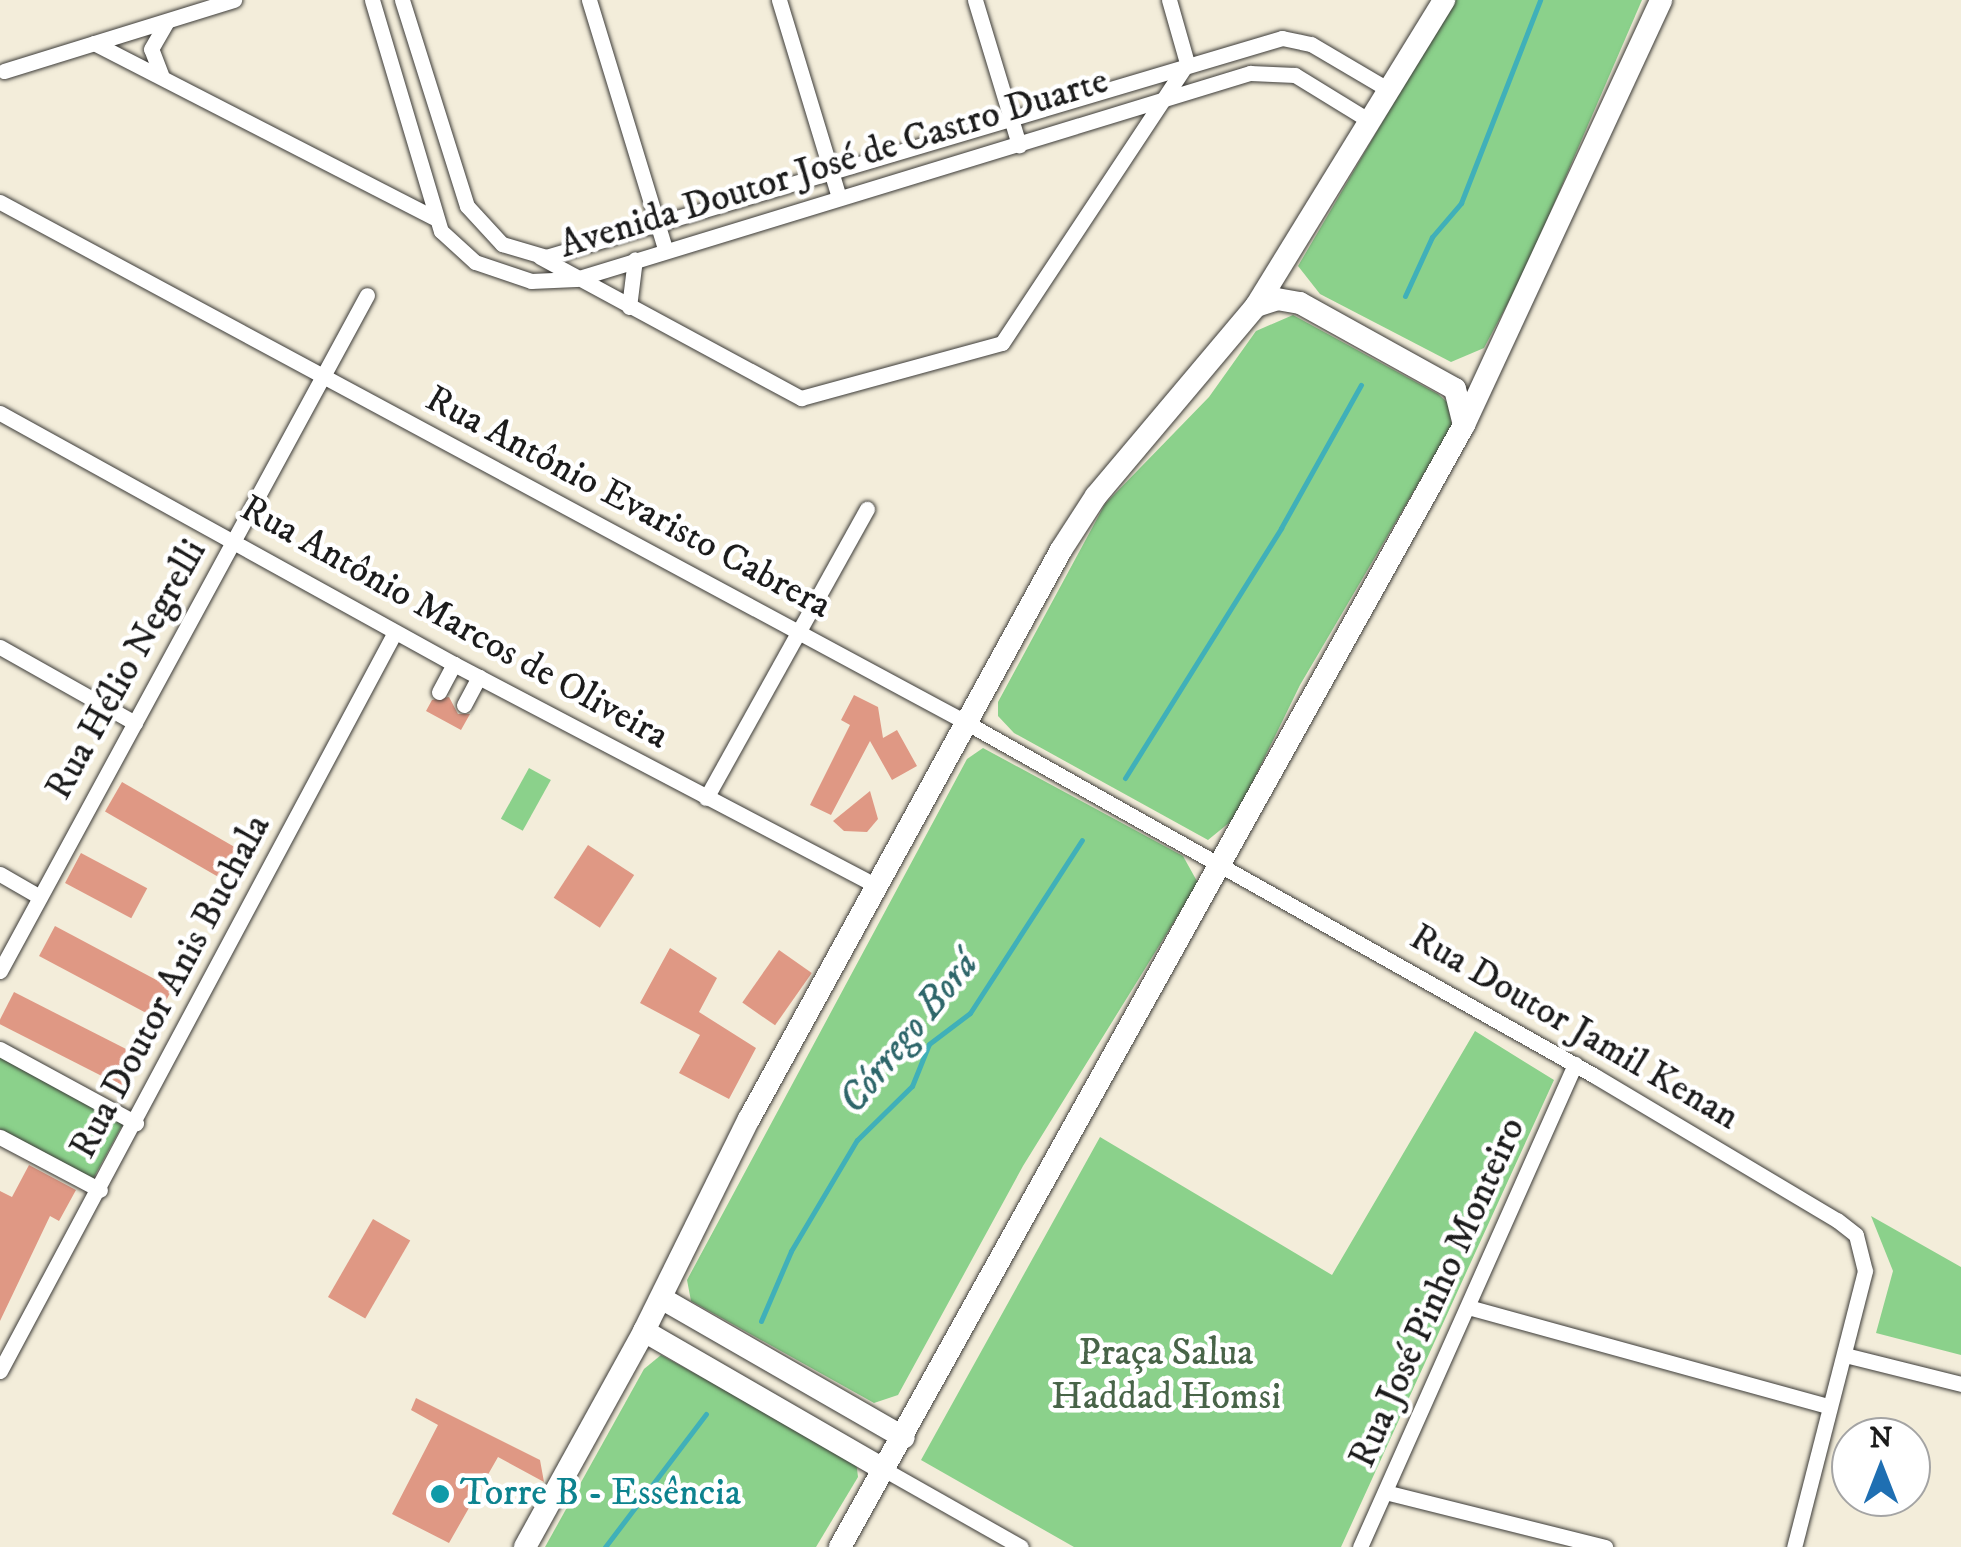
<!DOCTYPE html>
<html>
<head>
<meta charset="utf-8">
<style>
  body { margin:0 }
  #map { position:relative; width:1961px; height:1547px; overflow:hidden; background:#f3edda; font-family:"IM FELL DW Pica",serif }
  div>[style] { position:absolute }
  [style*='--x'] { left:calc(var(--x)*1px); top:calc(var(--y)*1px); width:calc(var(--w)*1px); rotate:calc(var(--a)*1deg) }
  .green>* { inset:0; background:#8bd18b; transform-origin:0 0 }
  .stream>* { height:5px; margin:-2.5px; padding:0 2.5px; transform-origin:2.5px; border-radius:2.5px; background:#40b0b9 }
  .building>* { inset:0; background:#df9884; transform-origin:0 0 }
  .roads { filter:drop-shadow(0 0 2px #3c3b38) drop-shadow(0 0 2px #3c3b38) }
  .street>* { height:15px; margin:-7.5px; padding:0 7.5px; transform-origin:7.5px; border-radius:7.5px; background:#fff }
  .primary>* { height:22px; margin:-11px; padding:0 11px; transform-origin:11px; border-radius:11px; background:#fff }
  .dots>* { width:28px; height:28px; translate:-50% -50%; box-sizing:border-box; border:5px solid #fff; border-radius:50% }
  span { translate:-50% -50%; white-space:nowrap; text-align:center; line-height:1.15; -webkit-text-stroke:9px #fff; paint-order:stroke }
  .street-label { font-size:38px; color:#1c1c1c }
  .park-label { font-size:38px; color:#486448 }
  .culture-label { font-size:38px; color:#0d838f }
  .left { translate:0 -50%; text-align:left }
  .water-label { font-size:40px; color:#2e666a; font-style:italic }
  .north { position:absolute; left:1831px; top:1417px; width:100px; height:100px; box-sizing:border-box; background:#fff; border:2px solid #a4a4a4; border-radius:50%; rotate:0deg; font-size:28px; font-weight:700; line-height:40px; text-align:center; color:#1c1c1c }
  .north::after { content:''; display:block; margin:auto; width:35px; height:45px; background:#1f6fb2; clip-path:polygon(50% 0,100% 100%,50% 72%,0 100%) }
</style>
</head>
<body>
<div id="map">
  <div class="green">
    <div style="clip-path:polygon(1454px 0,1642px 0,1525px 271px,1484px 348px,1451px 362px,1320px 294px,1298px 266px)"></div>
    <div style="clip-path:polygon(1293px 315px,1438px 394px,1447px 402px,1452px 426px,1300px 685px,1235px 818px,1208px 840px,1014px 733px,998px 716px,998px 702px,1105px 504px,1209px 397px,1256px 331px)"></div>
    <div style="clip-path:polygon(983px 748px,1183px 856px,1198px 883px,1023px 1166px,898px 1395px,874px 1403px,691px 1301px,687px 1280px,967px 759px)"></div>
    <div style="left:529px;top:768px;width:25px;height:58px;rotate:29deg"></div>
    <div style="clip-path:polygon(1475px 1031px,1554px 1080px,1341px 1547px,1074px 1547px,921px 1460px,1100px 1137px,1332px 1275px)"></div>
    <div style="clip-path:polygon(0 1055px,124px 1122px,93px 1179px,0 1129px)"></div>
    <div style="clip-path:polygon(1871px 1216px,1961px 1267px,1961px 1355px,1876px 1333px,1893px 1271px)"></div>
    <div style="clip-path:polygon(661px 1355px,856px 1461px,858px 1477px,816px 1547px,545px 1547px,644px 1369px)"></div>
  </div>
  <div class="stream">
    <div style="--x:1405;--y:296;--w:65;--a:-65.4"></div>
    <div style="--x:1432;--y:237;--w:45;--a:-49.5"></div>
    <div style="--x:1461;--y:203;--w:218;--a:-68.7"></div>
    <div style="--x:1125;--y:778;--w:295;--a:-58"></div>
    <div style="--x:1281;--y:528;--w:164;--a:-60.8"></div>
    <div style="--x:761;--y:1321;--w:76;--a:-66.8"></div>
    <div style="--x:791;--y:1251;--w:129;--a:-59.3"></div>
    <div style="--x:857;--y:1140;--w:77;--a:-44.5"></div>
    <div style="--x:912;--y:1086;--w:45;--a:-68"></div>
    <div style="--x:929;--y:1044;--w:51;--a:-37.1"></div>
    <div style="--x:970;--y:1013;--w:206;--a:-57.1"></div>
    <div style="--x:605;--y:1547;--w:167;--a:-52.8"></div>
  </div>
  <div class="building">
    <div style="clip-path:polygon(854px 695px,878px 707px,883px 738px,897px 730px,917px 766px,892px 780px,870px 741px,831px 815px,810px 805px,850px 725px,841px 720px)"></div>
    <div style="clip-path:polygon(449px 697px,458px 714px,470px 714px,461px 730px,426px 711px,432px 700px)"></div>
    <div style="left:122px;top:782px;width:143px;height:34px;rotate:30deg"></div>
    <div style="clip-path:polygon(870px 791px,878px 819px,867px 832px,844px 831px,833px 821px)"></div>
    <div style="left:588px;top:845px;width:55px;height:63px;rotate:33deg"></div>
    <div style="left:81px;top:853px;width:75px;height:34px;rotate:28deg"></div>
    <div style="left:55px;top:926px;width:133px;height:34px;rotate:28deg"></div>
    <div style="clip-path:polygon(670px 948px,717px 978px,699px 1012px,756px 1048px,729px 1099px,679px 1073px,700px 1035px,640px 1003px)"></div>
    <div style="left:779px;top:950px;width:40px;height:64px;rotate:35deg"></div>
    <div style="left:14px;top:992px;width:139px;height:35px;rotate:27deg"></div>
    <div style="clip-path:polygon(29px 1165px,76px 1190px,59px 1221px,50px 1216px,0 1321px,0 1191px,12px 1197px)"></div>
    <div style="left:373px;top:1219px;width:43px;height:90px;rotate:30deg"></div>
    <div style="clip-path:polygon(416px 1398px,540px 1460px,544px 1482px,498px 1457px,449px 1543px,392px 1514px,438px 1425px,411px 1410px)"></div>
  </div>
  <div class="roads">
    <div class="street">
      <div style="--x:372;--y:0;--w:241;--a:73.4"></div>
      <div style="--x:441;--y:231;--w:46;--a:42.4"></div>
      <div style="--x:475;--y:262;--w:59;--a:18.7"></div>
      <div style="--x:531;--y:281;--w:45;--a:-2.5"></div>
      <div style="--x:576;--y:279;--w:705;--a:-17"></div>
      <div style="--x:1250;--y:73;--w:45;--a:2.5"></div>
      <div style="--x:1295;--y:75;--w:82;--a:31.6"></div>
      <div style="--x:402;--y:0;--w:216;--a:72.5"></div>
      <div style="--x:467;--y:206;--w:52;--a:47.4"></div>
      <div style="--x:502;--y:244;--w:46;--a:16.5"></div>
      <div style="--x:546;--y:257;--w:768;--a:-16.57"></div>
      <div style="--x:1282;--y:38;--w:30;--a:12"></div>
      <div style="--x:1311;--y:44;--w:85;--a:30.5"></div>
      <div style="--x:589;--y:0;--w:260;--a:73"></div>
      <div style="--x:779;--y:0;--w:206;--a:73.1"></div>
      <div style="--x:975;--y:0;--w:152;--a:73.1"></div>
      <div style="--x:94;--y:43;--w:381;--a:27.2"></div>
      <div style="--x:4;--y:71;--w:241;--a:-17.2"></div>
      <div style="--x:162;--y:77;--w:30;--a:-111"></div>
      <div style="--x:151;--y:49;--w:32;--a:-60"></div>
      <div style="--x:0;--y:202;--w:1098;--a:28.31"></div>
      <div style="--x:967;--y:723;--w:720;--a:29.34"></div>
      <div style="--x:1595;--y:1076;--w:282;--a:30.8"></div>
      <div style="--x:1837;--y:1220;--w:24;--a:38"></div>
      <div style="--x:1856;--y:1235;--w:37;--a:76"></div>
      <div style="--x:1865;--y:1271;--w:285;--a:104.4"></div>
      <div style="--x:540;--y:257;--w:297;--a:28.4"></div>
      <div style="--x:801;--y:398;--w:208;--a:-15.3"></div>
      <div style="--x:1002;--y:343;--w:336;--a:-56.5"></div>
      <div style="--x:1187;--y:63;--w:66;--a:-105.9"></div>
      <div style="--x:629;--y:307;--w:48;--a:-82.9"></div>
      <div style="--x:0;--y:413;--w:519;--a:28.94"></div>
      <div style="--x:454;--y:664;--w:479;--a:27.7"></div>
      <div style="--x:0;--y:647;--w:155;--a:29.4"></div>
      <div style="--x:439;--y:692;--w:32;--a:-62"></div>
      <div style="--x:464;--y:705;--w:32;--a:-62"></div>
      <div style="--x:706;--y:798;--w:331;--a:-60.9"></div>
      <div style="--x:0;--y:874;--w:46;--a:29.9"></div>
      <div style="--x:0;--y:971;--w:769;--a:-61.5"></div>
      <div style="--x:0;--y:1049;--w:155;--a:28.6"></div>
      <div style="--x:0;--y:1137;--w:113;--a:27.9"></div>
      <div style="--x:1468;--y:1307;--w:373;--a:15.4"></div>
      <div style="--x:1845;--y:1355;--w:120;--a:14"></div>
      <div style="--x:0;--y:1371;--w:838;--a:-61.88"></div>
      <div style="--x:885;--y:1470;--w:156;--a:29.5"></div>
      <div style="--x:1385;--y:1492;--w:227;--a:14"></div>
      <div style="--x:1360;--y:1547;--w:529;--a:-66"></div>
    </div>
    <div class="primary">
      <div style="--x:1256;--y:306;--w:22;--a:-18"></div>
      <div style="--x:1277;--y:299;--w:23;--a:10"></div>
      <div style="--x:1300;--y:303;--w:177;--a:29"></div>
      <div style="--x:1455;--y:389;--w:37;--a:76"></div>
      <div style="--x:661;--y:1298;--w:280;--a:29.9"></div>
      <div style="--x:644;--y:1331;--w:278;--a:30"></div>
      <div style="--x:525;--y:1547;--w:247;--a:-61.1"></div>
      <div style="--x:644;--y:1331;--w:237;--a:-63.7"></div>
      <div style="--x:749;--y:1119;--w:649;--a:-61.26"></div>
      <div style="--x:1061;--y:550;--w:64;--a:-57.1"></div>
      <div style="--x:1096;--y:496;--w:248;--a:-49.9"></div>
      <div style="--x:1256;--y:306;--w:359;--a:-58.4"></div>
      <div style="--x:840;--y:1547;--w:1284;--a:-60.92"></div>
      <div style="--x:1464;--y:425;--w:468;--a:-65.1"></div>
    </div>
  </div>
  <div class="dots">
    <div style="left:440px;top:1494px;background:#0f9aa8"></div>
  </div>
  <div class="street-label">
    <span style="left:834px;top:164px;rotate:-17deg">Avenida Doutor José de Castro Duarte</span>
    <span style="left:628px;top:503px;rotate:28deg">Rua Antônio Evaristo Cabrera</span>
    <span style="left:454px;top:623px;rotate:29deg">Rua Antônio Marcos de Oliveira</span>
    <span style="left:127px;top:670px;rotate:-61deg">Rua Hélio Negrelli</span>
    <span style="left:171px;top:987px;rotate:-62deg">Rua Doutor Anis Buchala</span>
    <span style="left:1574px;top:1028px;rotate:30deg">Rua Doutor Jamil Kenan</span>
    <span style="left:1438px;top:1293px;rotate:-66deg">Rua José Pinho Monteiro</span>
  </div>
  <div class="park-label">
    <span style="left:1166px;top:1376px">Praça Salua<br>Haddad Homsi</span>
  </div>
  <div class="culture-label">
    <span class="left" style="left:460px;top:1494px">Torre B - Essência</span>
  </div>
  <div class="water-label">
    <span style="left:909px;top:1033px;rotate:-51deg">Córrego Borá</span>
  </div>
  <div class="north">N</div>
</div>
</body>
</html>
